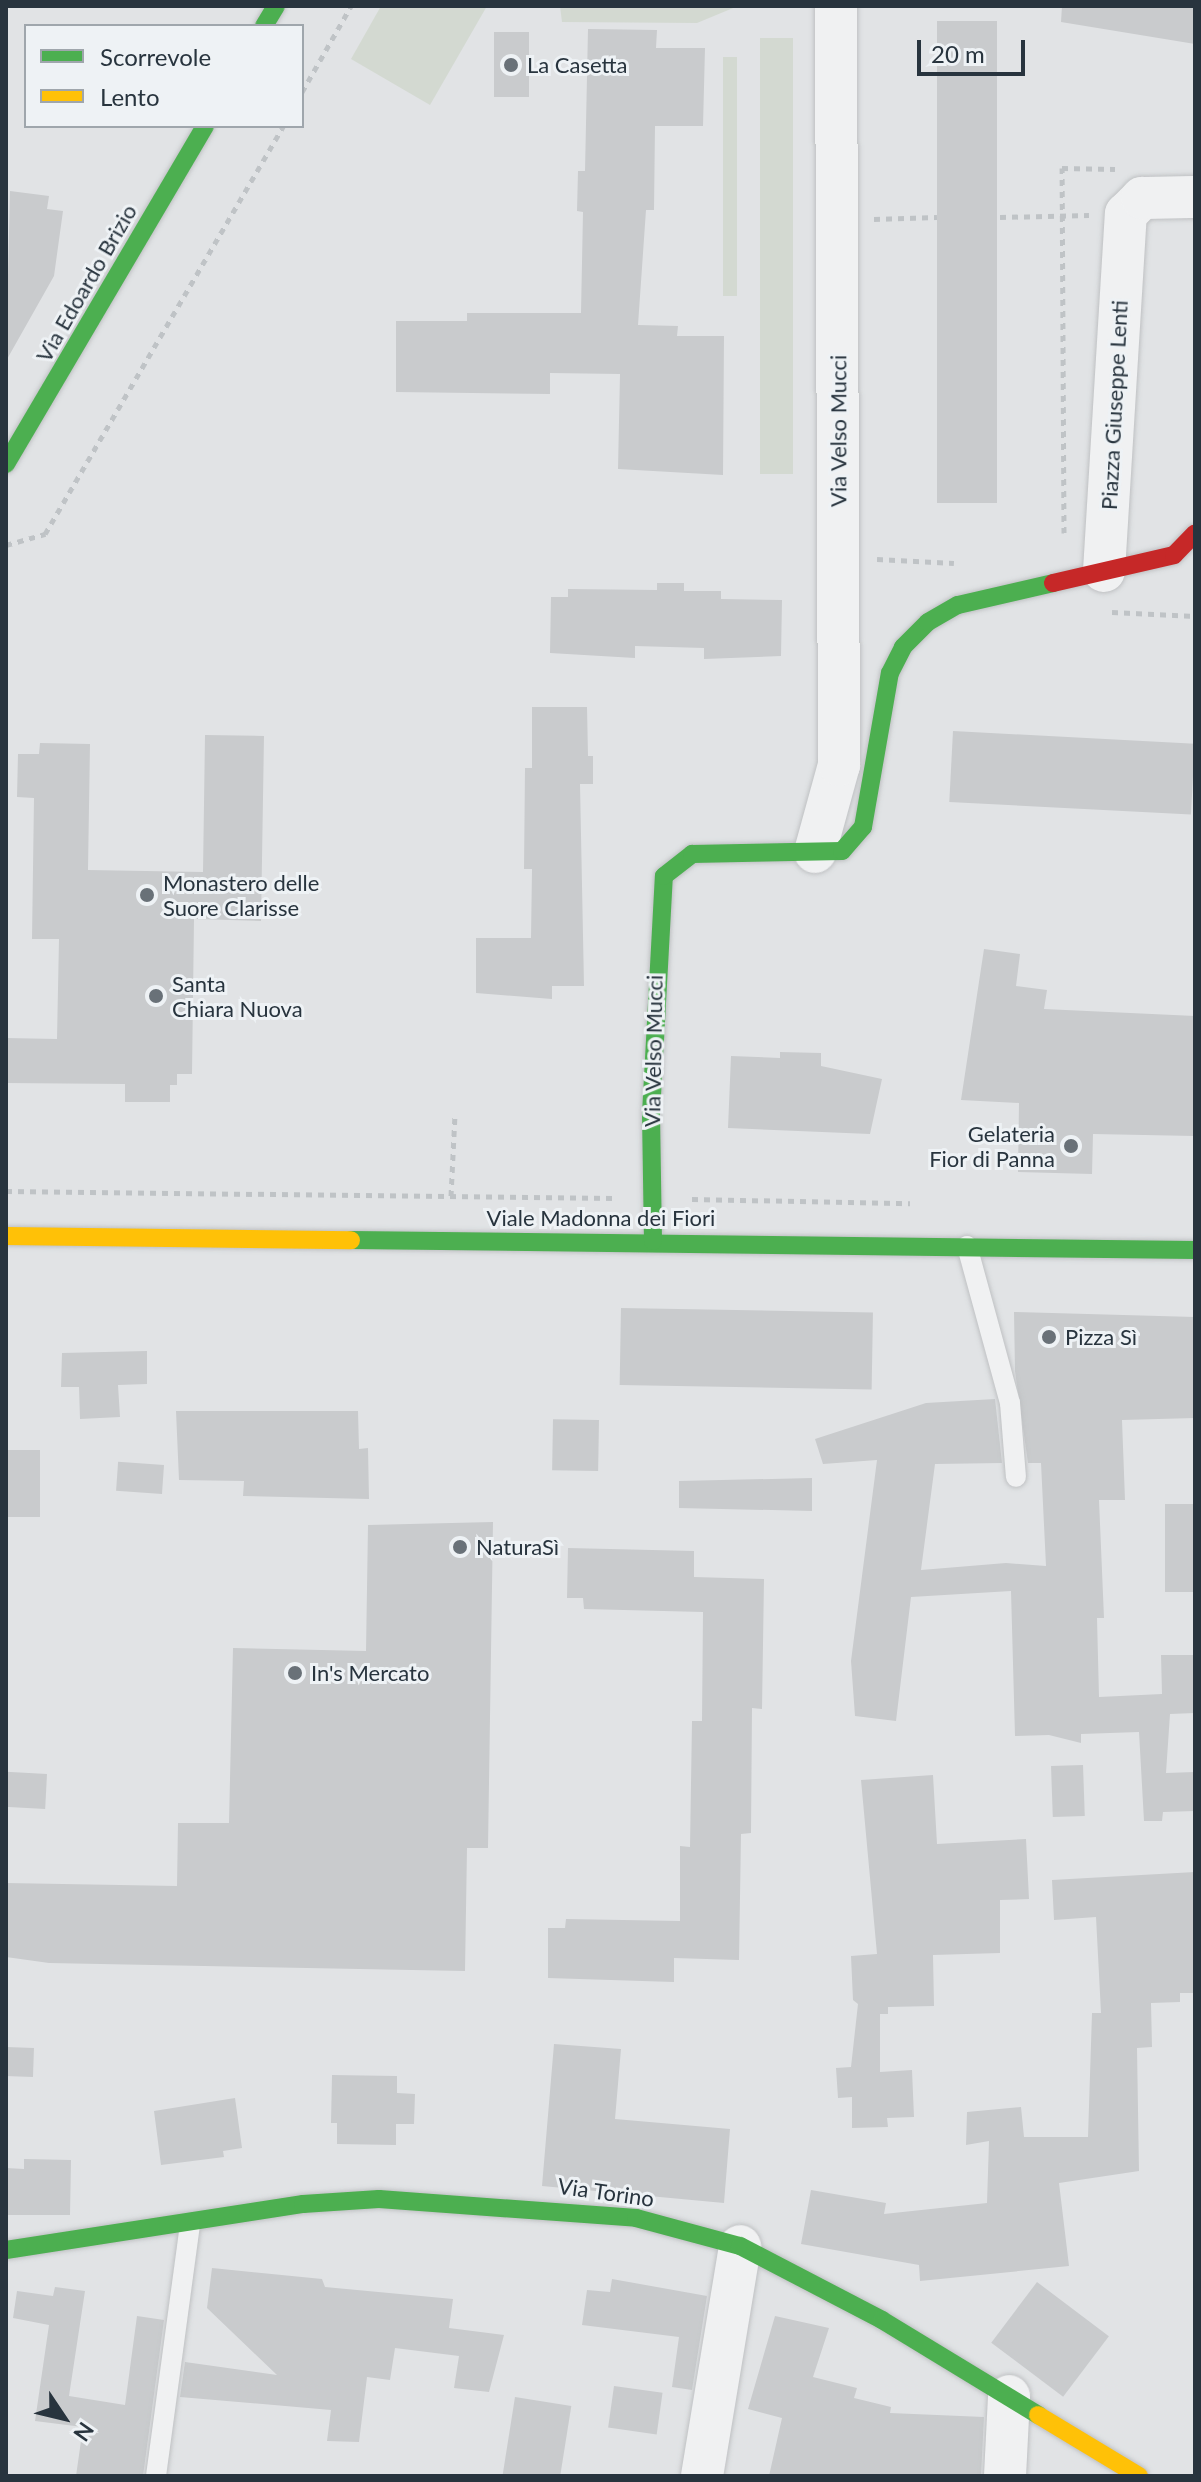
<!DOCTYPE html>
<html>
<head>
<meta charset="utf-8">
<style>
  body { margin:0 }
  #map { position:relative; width:1201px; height:2482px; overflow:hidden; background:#e1e3e5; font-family:Lato,sans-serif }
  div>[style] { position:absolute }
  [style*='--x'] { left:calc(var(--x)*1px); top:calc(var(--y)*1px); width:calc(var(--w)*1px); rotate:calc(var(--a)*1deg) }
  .green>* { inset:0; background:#d3d9d1; transform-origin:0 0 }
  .building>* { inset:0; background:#c9cbcd; transform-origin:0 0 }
  .path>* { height:5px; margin-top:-2.5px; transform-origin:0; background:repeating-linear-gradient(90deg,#bfc3c6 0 6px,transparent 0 12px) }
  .roads { filter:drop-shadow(0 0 2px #bfc1c3) drop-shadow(0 0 2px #bfc1c3) }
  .lane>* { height:20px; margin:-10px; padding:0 10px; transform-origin:10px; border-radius:10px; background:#f0f1f2 }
  .street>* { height:42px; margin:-21px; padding:0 21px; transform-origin:21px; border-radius:21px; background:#f0f1f2 }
  .fast>* { height:18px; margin:-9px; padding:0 9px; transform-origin:9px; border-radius:9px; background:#4caf50 }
  .slow>* { height:18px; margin:-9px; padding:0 9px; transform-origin:9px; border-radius:9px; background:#ffc107 }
  .jam>* { height:18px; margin:-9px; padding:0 9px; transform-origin:9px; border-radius:9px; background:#c62828 }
  .dots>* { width:22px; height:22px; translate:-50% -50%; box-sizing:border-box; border:4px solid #eef2f5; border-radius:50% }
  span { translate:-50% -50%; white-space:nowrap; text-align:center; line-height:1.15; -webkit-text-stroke:6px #eef2f5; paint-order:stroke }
  .poi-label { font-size:22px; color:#28343e }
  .left { translate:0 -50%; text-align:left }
  .right { translate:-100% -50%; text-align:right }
  .street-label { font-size:22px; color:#28343e }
  .frame { position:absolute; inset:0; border:8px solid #28343e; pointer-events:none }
  .legend { position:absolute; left:24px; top:24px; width:280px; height:104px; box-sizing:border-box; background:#eef2f5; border:2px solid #9fa6ac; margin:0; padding:10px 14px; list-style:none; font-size:24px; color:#28343e }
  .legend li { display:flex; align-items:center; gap:16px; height:40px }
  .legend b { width:40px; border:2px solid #9fa6ac }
  .north { position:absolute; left:24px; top:2378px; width:80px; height:80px; -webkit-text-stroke:6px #eef2f5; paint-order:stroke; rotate:125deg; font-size:22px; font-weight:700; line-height:32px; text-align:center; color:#28343e }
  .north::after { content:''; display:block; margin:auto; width:28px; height:36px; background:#28343e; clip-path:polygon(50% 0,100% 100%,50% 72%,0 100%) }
  .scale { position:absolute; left:917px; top:40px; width:108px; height:36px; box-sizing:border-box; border:4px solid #28343e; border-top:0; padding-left:10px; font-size:24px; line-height:28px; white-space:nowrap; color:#28343e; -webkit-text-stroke:6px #eef2f5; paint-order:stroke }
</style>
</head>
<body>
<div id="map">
  <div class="green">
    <div style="clip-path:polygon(381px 6px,487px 6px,430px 105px,351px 59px)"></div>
    <div style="clip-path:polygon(560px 6px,738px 6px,697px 23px,562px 22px)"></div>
    <div style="left:760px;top:38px;width:33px;height:436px"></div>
    <div style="left:737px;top:57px;width:239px;height:14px;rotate:90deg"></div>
  </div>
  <div class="building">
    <div style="clip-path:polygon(1062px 6px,1195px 6px,1195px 44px,1061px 22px)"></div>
    <div style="left:937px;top:21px;width:60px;height:482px"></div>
    <div style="clip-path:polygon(588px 29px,657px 30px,656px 48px,705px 48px,703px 126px,655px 126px,654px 210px,646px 210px,638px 325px,678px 326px,677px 336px,724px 336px,723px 475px,618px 469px,620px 374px,550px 373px,550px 394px,396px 392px,396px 321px,467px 321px,467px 313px,581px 313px,583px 212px,577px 211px,578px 171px,585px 171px)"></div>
    <div style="left:494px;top:32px;width:35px;height:65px"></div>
    <div style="clip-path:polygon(10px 191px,49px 196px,47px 209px,63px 211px,54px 276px,6px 361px)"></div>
    <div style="clip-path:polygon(657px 583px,684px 583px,684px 591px,721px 591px,721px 599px,782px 600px,781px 656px,704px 659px,704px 648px,635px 646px,635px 658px,550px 653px,551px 597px,568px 597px,568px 589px,657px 590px)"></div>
    <div style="clip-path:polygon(532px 707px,587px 707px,588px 756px,593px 756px,593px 784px,580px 784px,584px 986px,552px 986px,552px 999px,476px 993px,476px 938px,531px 938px,532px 869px,524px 869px,525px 768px,532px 768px)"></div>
    <div style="left:953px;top:731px;width:242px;height:71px;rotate:3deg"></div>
    <div style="clip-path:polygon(205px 735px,264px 736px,261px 921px,194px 919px,192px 1074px,177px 1074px,177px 1085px,170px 1085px,170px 1102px,125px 1102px,125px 1084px,6px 1083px,6px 1038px,57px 1039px,59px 939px,32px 939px,34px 798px,17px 797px,18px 754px,39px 754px,40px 743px,90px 744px,88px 870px,203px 872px)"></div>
    <div style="clip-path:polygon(984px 949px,1020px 954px,1016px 986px,1047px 990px,1044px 1009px,1195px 1016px,1195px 1136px,1093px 1134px,1092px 1174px,1018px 1172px,1019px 1103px,961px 1100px)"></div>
    <div style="clip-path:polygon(780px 1052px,821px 1053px,821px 1066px,882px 1079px,870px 1134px,728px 1128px,731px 1056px,780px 1058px)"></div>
    <div style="left:621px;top:1308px;width:252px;height:77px;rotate:1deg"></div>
    <div style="clip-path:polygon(1014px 1312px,1195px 1317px,1195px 1418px,1122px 1420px,1125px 1500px,1099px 1500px,1104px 1618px,1097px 1618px,1099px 1697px,1162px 1694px,1161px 1655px,1195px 1655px,1195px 1713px,1170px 1714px,1166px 1773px,1195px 1772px,1195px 1811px,1163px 1812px,1162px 1821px,1144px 1821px,1139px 1732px,1081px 1734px,1081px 1743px,1049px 1735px,1015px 1736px,1011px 1591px,911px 1597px,896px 1721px,855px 1716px,851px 1661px,877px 1460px,823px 1464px,815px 1439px,926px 1403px,995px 1399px,1002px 1463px,935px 1464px,921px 1570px,1006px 1563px,1046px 1566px,1041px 1463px,1028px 1463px,1015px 1371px)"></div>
    <div style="clip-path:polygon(147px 1351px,147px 1384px,118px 1385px,120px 1417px,80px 1419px,79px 1387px,61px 1387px,62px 1353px)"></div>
    <div style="clip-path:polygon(176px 1411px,358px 1411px,359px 1449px,368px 1448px,369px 1499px,243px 1496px,244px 1481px,179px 1480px)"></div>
    <div style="left:599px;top:1420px;width:51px;height:46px;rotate:91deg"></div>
    <div style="left:7px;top:1450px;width:33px;height:67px"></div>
    <div style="left:164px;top:1465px;width:29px;height:46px;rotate:94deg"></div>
    <div style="clip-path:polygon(812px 1478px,812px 1511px,679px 1508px,679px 1481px)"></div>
    <div style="left:1195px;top:1504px;width:88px;height:30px;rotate:90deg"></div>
    <div style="clip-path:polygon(493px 1522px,488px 1848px,467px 1848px,465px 1971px,49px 1963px,6px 1957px,6px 1883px,177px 1886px,178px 1823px,229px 1823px,233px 1648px,366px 1651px,368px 1525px)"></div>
    <div style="clip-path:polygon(568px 1548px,694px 1551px,694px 1577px,764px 1579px,762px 1709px,752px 1708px,751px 1833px,741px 1834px,739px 1960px,674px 1958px,674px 1982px,548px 1978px,548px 1928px,565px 1928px,566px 1919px,680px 1921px,680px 1846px,690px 1847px,692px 1721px,702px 1721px,703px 1612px,584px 1609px,583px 1598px,567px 1598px)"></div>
    <div style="left:1083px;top:1765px;width:51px;height:32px;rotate:88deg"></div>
    <div style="left:47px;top:1774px;width:35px;height:41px;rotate:93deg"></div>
    <div style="clip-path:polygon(933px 1775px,937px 1844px,1026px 1839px,1029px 1899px,1000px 1900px,1000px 1953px,933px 1955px,934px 2006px,888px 2007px,888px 2014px,880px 2014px,880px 2072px,912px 2070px,914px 2117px,887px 2118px,888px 2127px,852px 2128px,852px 2097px,838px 2098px,836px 2068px,851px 2067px,858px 2004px,853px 2000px,851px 1956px,877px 1954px,861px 1780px)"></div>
    <div style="clip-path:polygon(1195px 1872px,1195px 1993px,1180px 1993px,1180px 2002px,1151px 2003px,1152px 2047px,1137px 2048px,1139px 2171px,1059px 2183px,1069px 2266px,920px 2281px,919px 2265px,801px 2244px,811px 2190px,886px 2203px,884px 2214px,987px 2203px,989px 2141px,966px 2145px,967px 2112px,1021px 2107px,1024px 2137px,1088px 2137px,1092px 2013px,1101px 2013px,1096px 1917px,1054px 1920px,1052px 1880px)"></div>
    <div style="clip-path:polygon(554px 2044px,621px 2049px,615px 2119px,730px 2129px,724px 2203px,542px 2186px)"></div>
    <div style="left:6px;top:2047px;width:28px;height:29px;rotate:2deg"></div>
    <div style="clip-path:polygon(332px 2075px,397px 2076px,397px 2093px,415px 2094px,414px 2124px,396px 2124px,396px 2145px,337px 2144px,337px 2123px,331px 2123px)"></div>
    <div style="clip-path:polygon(235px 2098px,242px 2148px,223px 2151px,224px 2157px,161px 2165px,154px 2111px)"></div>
    <div style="clip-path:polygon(24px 2159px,71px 2160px,70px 2215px,6px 2215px,6px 2168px,24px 2169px)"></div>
    <div style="clip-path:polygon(212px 2268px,322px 2279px,325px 2287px,453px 2299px,449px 2328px,504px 2335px,489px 2392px,454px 2388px,459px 2356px,395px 2348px,390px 2380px,367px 2377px,359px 2442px,327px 2441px,331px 2410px,180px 2397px,185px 2362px,277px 2375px,207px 2308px)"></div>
    <div style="clip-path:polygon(612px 2279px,707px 2296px,692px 2390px,672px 2387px,679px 2337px,582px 2325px,587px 2290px,610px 2292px)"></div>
    <div style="left:1037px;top:2282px;width:90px;height:76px;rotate:37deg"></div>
    <div style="clip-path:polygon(55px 2287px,85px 2291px,69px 2396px,125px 2405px,137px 2316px,164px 2320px,143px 2476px,76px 2476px,83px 2427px,35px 2421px,49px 2325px,13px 2318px,17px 2291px,53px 2296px)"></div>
    <div style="clip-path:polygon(775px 2316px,829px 2328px,813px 2377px,857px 2388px,854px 2398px,891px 2407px,890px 2413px,984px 2417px,981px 2476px,769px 2476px,782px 2418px,748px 2409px)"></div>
    <div style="left:614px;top:2386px;width:49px;height:42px;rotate:8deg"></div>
    <div style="left:515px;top:2397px;width:57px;height:80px;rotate:9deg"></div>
  </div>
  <div class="path">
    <div style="--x:302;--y:92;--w:99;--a:-60.3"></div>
    <div style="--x:1000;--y:217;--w:89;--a:-1.3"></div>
    <div style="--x:874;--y:219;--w:63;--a:-1.8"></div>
    <div style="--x:1064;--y:533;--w:365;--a:-90.3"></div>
    <div style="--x:1062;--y:168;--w:53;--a:1.1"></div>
    <div style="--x:6;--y:545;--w:41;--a:-15.8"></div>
    <div style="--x:45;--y:534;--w:472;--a:-59.7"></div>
    <div style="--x:877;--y:559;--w:77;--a:3"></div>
    <div style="--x:1112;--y:612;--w:83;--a:2.8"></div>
    <div style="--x:6;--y:1191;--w:608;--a:0.66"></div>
    <div style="--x:451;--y:1196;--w:81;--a:-87.2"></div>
    <div style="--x:692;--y:1199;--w:218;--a:1.1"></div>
  </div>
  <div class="roads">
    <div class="lane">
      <div style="--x:967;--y:1246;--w:163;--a:74.7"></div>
      <div style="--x:1010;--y:1403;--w:74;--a:85.4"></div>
      <div style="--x:156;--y:2476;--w:253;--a:-82.3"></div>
    </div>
    <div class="street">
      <div style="--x:1104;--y:571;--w:358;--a:-86.5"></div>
      <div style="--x:1126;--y:214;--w:23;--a:-45"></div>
      <div style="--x:1142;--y:198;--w:53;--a:-1.1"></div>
      <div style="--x:815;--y:852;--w:90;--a:-74.6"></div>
      <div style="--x:839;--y:765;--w:759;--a:-90.23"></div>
      <div style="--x:702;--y:2476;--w:233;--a:-80.6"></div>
      <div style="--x:1005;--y:2476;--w:80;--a:-87.1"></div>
    </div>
    <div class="fast">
      <div style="--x:264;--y:26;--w:23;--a:-59"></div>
      <div style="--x:6;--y:464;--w:392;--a:-59.5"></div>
      <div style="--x:351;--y:1240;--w:844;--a:0.68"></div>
      <div style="--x:653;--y:1241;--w:127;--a:-90.9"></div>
      <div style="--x:651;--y:1114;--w:238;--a:-86.9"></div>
      <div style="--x:664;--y:876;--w:36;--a:-38"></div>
      <div style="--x:692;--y:854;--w:150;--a:-1.1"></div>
      <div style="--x:842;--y:851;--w:32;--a:-49"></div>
      <div style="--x:863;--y:827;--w:156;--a:-80.1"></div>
      <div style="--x:890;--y:673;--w:29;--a:-63"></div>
      <div style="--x:903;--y:647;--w:35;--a:-45"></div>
      <div style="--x:928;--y:622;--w:34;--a:-30"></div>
      <div style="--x:958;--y:605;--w:98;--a:-13"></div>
      <div style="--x:6;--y:2250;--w:301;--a:-8.8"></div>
      <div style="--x:303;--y:2204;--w:76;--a:-3.8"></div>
      <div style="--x:379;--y:2199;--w:258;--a:4.2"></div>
      <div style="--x:636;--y:2218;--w:108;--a:15.1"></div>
      <div style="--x:740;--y:2246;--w:160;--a:27.5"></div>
      <div style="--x:882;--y:2320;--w:183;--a:31.3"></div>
    </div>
    <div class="slow">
      <div style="--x:6;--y:1236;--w:345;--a:0.7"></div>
      <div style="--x:1038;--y:2415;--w:118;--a:31.1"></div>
    </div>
    <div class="jam">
      <div style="--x:1053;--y:583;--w:124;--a:-13"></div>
      <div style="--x:1174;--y:555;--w:30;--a:-46"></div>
    </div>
  </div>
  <div class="dots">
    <div style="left:511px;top:65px;background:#697178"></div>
    <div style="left:147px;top:895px;background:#697178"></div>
    <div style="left:156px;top:996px;background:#697178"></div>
    <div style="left:1071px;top:1146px;background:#697178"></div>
    <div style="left:1049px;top:1337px;background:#697178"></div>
    <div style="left:460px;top:1547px;background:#697178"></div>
    <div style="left:295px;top:1673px;background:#697178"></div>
  </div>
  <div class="poi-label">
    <span class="left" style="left:527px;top:65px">La Casetta</span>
    <span class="left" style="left:163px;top:895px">Monastero delle<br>Suore Clarisse</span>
    <span class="left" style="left:172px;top:996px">Santa<br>Chiara Nuova</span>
    <span class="right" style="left:1055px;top:1146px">Gelateria<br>Fior di Panna</span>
    <span class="left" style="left:1065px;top:1337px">Pizza Sì</span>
    <span class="left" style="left:476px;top:1547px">NaturaSì</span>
    <span class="left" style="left:311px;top:1673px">In's Mercato</span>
  </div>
  <div class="street-label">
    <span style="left:86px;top:283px;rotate:-60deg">Via Edoardo Brizio</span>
    <span style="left:1114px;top:405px;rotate:-87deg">Piazza Giuseppe Lenti</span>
    <span style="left:838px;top:431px;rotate:-90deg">Via Velso Mucci</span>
    <span style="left:653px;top:1051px;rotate:-89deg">Via Velso Mucci</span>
    <span style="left:601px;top:1218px">Viale Madonna dei Fiori</span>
    <span style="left:606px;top:2192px;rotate:8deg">Via Torino</span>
  </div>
  <div class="frame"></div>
  <ul class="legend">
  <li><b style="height:10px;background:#4caf50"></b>Scorrevole</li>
  <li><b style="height:10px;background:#ffc107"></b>Lento</li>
  </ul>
  <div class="north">N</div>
  <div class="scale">20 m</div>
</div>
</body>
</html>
